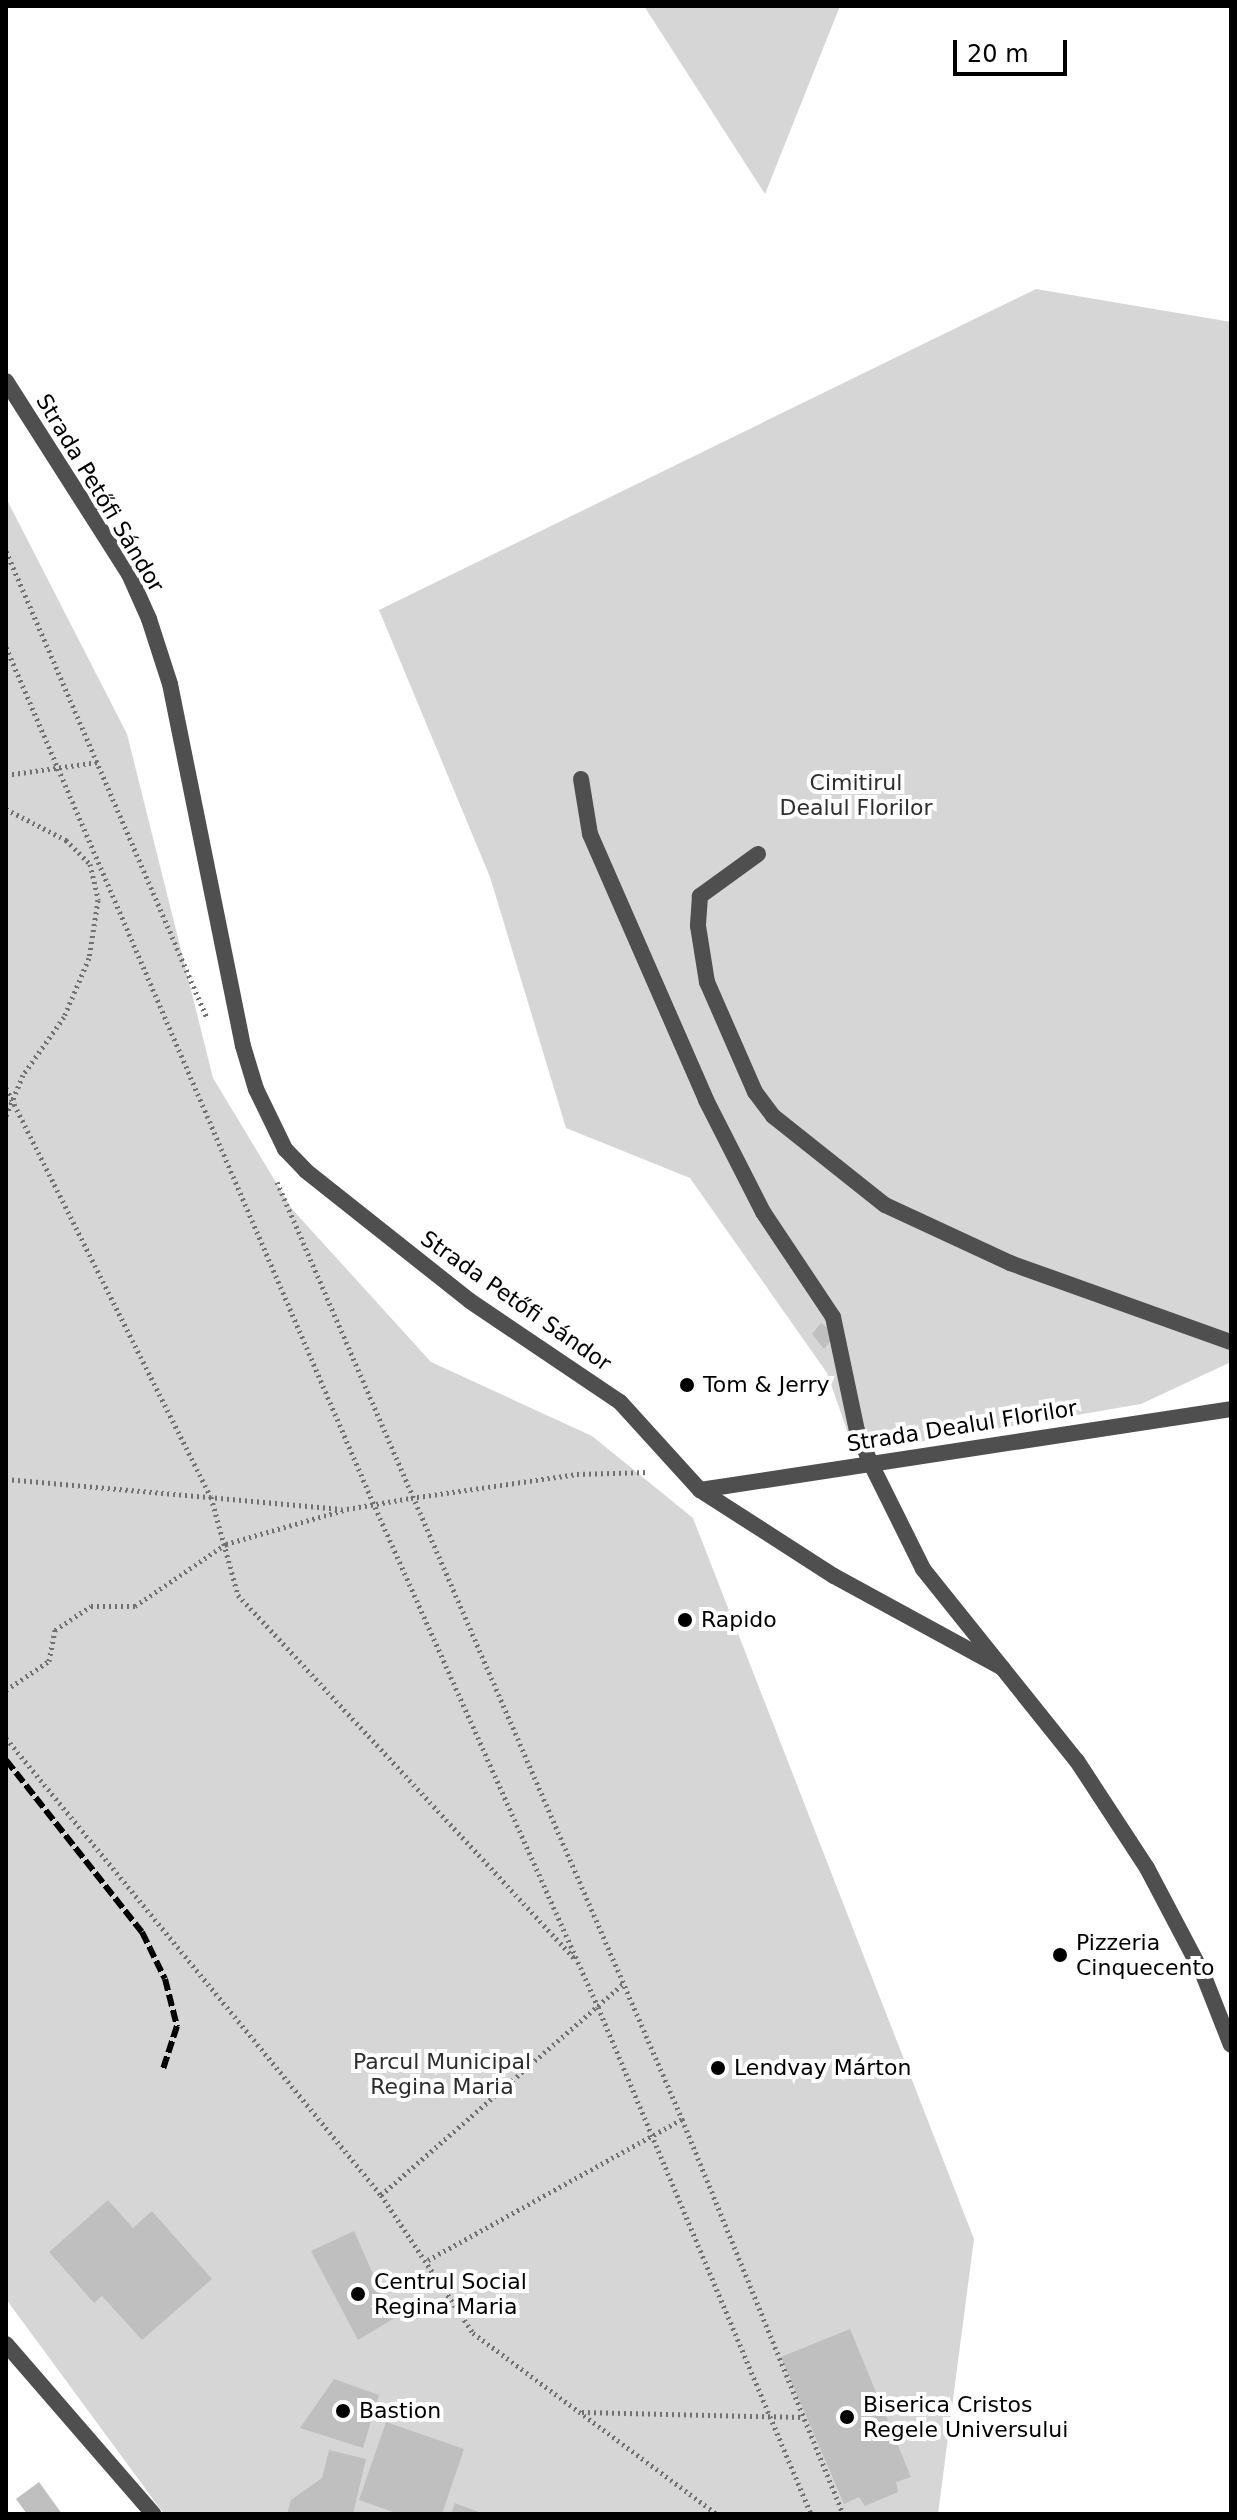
<!DOCTYPE html>
<html>
<head>
<meta charset="utf-8">
<style>
  body { margin:0 }
  #map { position:relative; width:1237px; height:2520px; overflow:hidden; background:#fff; font-family:"DejaVu Sans",sans-serif }
  div>[style] { position:absolute }
  [style*='--x'] { left:calc(var(--x)*1px); top:calc(var(--y)*1px); width:calc(var(--w)*1px); rotate:calc(var(--a)*1deg) }
  .green>* { inset:0; background:#d6d6d6 }
  .building>* { inset:0; background:#bfbfbf }
  .path>* { height:5px; margin-top:-2.5px; transform-origin:0; background:repeating-linear-gradient(90deg,#717171 0 2px,transparent 0 6px) }
  .lane>* { height:16px; margin:-8px; padding:0 8px; transform-origin:8px; border-radius:8px; background:#4f4f4f }
  .street>* { height:16px; margin:-8px; padding:0 8px; transform-origin:8px; border-radius:8px; background:#4f4f4f }
  .rail>* { height:6px; margin-top:-3px; transform-origin:0; background:repeating-linear-gradient(90deg,#000 0 12px,transparent 0 16px) }
  .dots>* { width:22px; height:22px; translate:-50% -50%; box-sizing:border-box; border:4px solid #fff; border-radius:50% }
  span { translate:-50% -50%; white-space:nowrap; text-align:center; line-height:1.15; -webkit-text-stroke:8px #fff; paint-order:stroke }
  .street-label { font-size:22px; color:#000 }
  .park-label { font-size:22px; color:#2d2d2d }
  .poi-label { font-size:22px; color:#000 }
  .left { translate:0 -50%; text-align:left }
  .frame { position:absolute; inset:0; border:8px solid #000; pointer-events:none }
  .scale { position:absolute; left:953px; top:40px; width:114px; height:36px; box-sizing:border-box; border:4px solid #000; border-top:0; padding-left:10px; font-size:24px; line-height:28px; white-space:nowrap; color:#000; -webkit-text-stroke:6px #fff; paint-order:stroke }
</style>
</head>
<body>
<div id="map">
  <div class="green">
    <div style="clip-path:polygon(644px 6px,840px 6px,765px 194px)"></div>
    <div style="clip-path:polygon(1036px 289px,1231px 322px,1231px 1362px,1141px 1404px,855px 1453px,827px 1373px,690px 1178px,566px 1128px,490px 877px,379px 610px)"></div>
    <div style="clip-path:polygon(6px 498px,127px 734px,213px 1078px,292px 1209px,431px 1362px,592px 1436px,693px 1518px,974px 2239px,938px 2514px,164px 2514px,6px 2299px)"></div>
  </div>
  <div class="building">
    <div style="clip-path:polygon(821px 1323px,836px 1334px,824px 1349px,812px 1334px)"></div>
    <div style="clip-path:polygon(108px 2200px,133px 2228px,152px 2211px,212px 2279px,142px 2340px,102px 2296px,94px 2303px,49px 2252px)"></div>
    <div style="clip-path:polygon(354px 2231px,393px 2319px,358px 2340px,311px 2251px)"></div>
    <div style="clip-path:polygon(850px 2329px,911px 2477px,896px 2482px,898px 2492px,865px 2506px,859px 2497px,844px 2504px,781px 2357px)"></div>
    <div style="clip-path:polygon(334px 2379px,379px 2395px,363px 2448px,300px 2428px)"></div>
    <div style="clip-path:polygon(386px 2422px,464px 2449px,442px 2514px,399px 2514px,359px 2500px)"></div>
    <div style="clip-path:polygon(329px 2450px,366px 2459px,353px 2514px,287px 2514px,291px 2500px,322px 2478px)"></div>
    <div style="clip-path:polygon(39px 2482px,62px 2514px,27px 2514px,16px 2499px)"></div>
    <div style="clip-path:polygon(455px 2503px,484px 2514px,451px 2514px)"></div>
  </div>
  <div class="path">
    <div style="--x:6;--y:551;--w:508;--a:66.71"></div>
    <div style="--x:6;--y:647;--w:936;--a:66.78"></div>
    <div style="--x:375;--y:1507;--w:547;--a:65.96"></div>
    <div style="--x:598;--y:2007;--w:550;--a:67.21"></div>
    <div style="--x:6;--y:775;--w:93;--a:-8"></div>
    <div style="--x:6;--y:809;--w:68;--a:27.3"></div>
    <div style="--x:66;--y:840;--w:34;--a:45"></div>
    <div style="--x:90;--y:864;--w:37;--a:77"></div>
    <div style="--x:98;--y:900;--w:59;--a:98.8"></div>
    <div style="--x:89;--y:958;--w:64;--a:113"></div>
    <div style="--x:64;--y:1017;--w:71;--a:125.3"></div>
    <div style="--x:23;--y:1075;--w:44;--a:112.5"></div>
    <div style="--x:6;--y:1088;--w:457;--a:63.4"></div>
    <div style="--x:211;--y:1497;--w:102;--a:74.6"></div>
    <div style="--x:238;--y:1595;--w:496;--a:47.2"></div>
    <div style="--x:277;--y:1182;--w:1021;--a:66.62"></div>
    <div style="--x:682;--y:2119;--w:427;--a:67.8"></div>
    <div style="--x:6;--y:1479;--w:337;--a:5.1"></div>
    <div style="--x:6;--y:1690;--w:52;--a:-34"></div>
    <div style="--x:49;--y:1661;--w:32;--a:-79"></div>
    <div style="--x:55;--y:1630;--w:43;--a:-33.7"></div>
    <div style="--x:91;--y:1606;--w:44;--a:0"></div>
    <div style="--x:135;--y:1606;--w:110;--a:-34.3"></div>
    <div style="--x:226;--y:1544;--w:126;--a:-16.1"></div>
    <div style="--x:347;--y:1509;--w:65;--a:-9.8"></div>
    <div style="--x:411;--y:1498;--w:168;--a:-8.2"></div>
    <div style="--x:577;--y:1474;--w:72;--a:-1.6"></div>
    <div style="--x:6;--y:1738;--w:591;--a:50.63"></div>
    <div style="--x:381;--y:2195;--w:166;--a:56.3"></div>
    <div style="--x:473;--y:2333;--w:304;--a:36.6"></div>
    <div style="--x:381;--y:2195;--w:322;--a:-41.1"></div>
    <div style="--x:428;--y:2260;--w:291;--a:-29"></div>
    <div style="--x:582;--y:2412;--w:221;--a:1.3"></div>
  </div>
  <div class="lane">
    <div style="--x:581;--y:779;--w:56;--a:80.7"></div>
    <div style="--x:590;--y:834;--w:290;--a:66.4"></div>
    <div style="--x:706;--y:1100;--w:126;--a:63"></div>
    <div style="--x:763;--y:1212;--w:126;--a:56.3"></div>
    <div style="--x:833;--y:1317;--w:116;--a:78.1"></div>
    <div style="--x:857;--y:1431;--w:34;--a:67"></div>
    <div style="--x:758;--y:854;--w:72;--a:144.1"></div>
    <div style="--x:700;--y:896;--w:30;--a:94"></div>
    <div style="--x:698;--y:926;--w:57;--a:80.9"></div>
    <div style="--x:707;--y:982;--w:120;--a:66.4"></div>
    <div style="--x:755;--y:1092;--w:30;--a:53"></div>
    <div style="--x:773;--y:1116;--w:143;--a:38.5"></div>
    <div style="--x:885;--y:1205;--w:138;--a:24.9"></div>
    <div style="--x:1010;--y:1263;--w:235;--a:19.7"></div>
  </div>
  <div class="street">
    <div style="--x:6;--y:381;--w:229;--a:57.5"></div>
    <div style="--x:129;--y:574;--w:49;--a:66"></div>
    <div style="--x:149;--y:619;--w:68;--a:72.1"></div>
    <div style="--x:170;--y:684;--w:369;--a:78.6"></div>
    <div style="--x:243;--y:1046;--w:45;--a:73.2"></div>
    <div style="--x:256;--y:1089;--w:67;--a:64.2"></div>
    <div style="--x:285;--y:1149;--w:30;--a:46"></div>
    <div style="--x:306;--y:1171;--w:209;--a:38.4"></div>
    <div style="--x:470;--y:1301;--w:181;--a:34"></div>
    <div style="--x:620;--y:1402;--w:119;--a:47.7"></div>
    <div style="--x:700;--y:1490;--w:159;--a:32.7"></div>
    <div style="--x:834;--y:1576;--w:192;--a:28.6"></div>
    <div style="--x:870;--y:1462;--w:119;--a:63.6"></div>
    <div style="--x:923;--y:1569;--w:246;--a:51.3"></div>
    <div style="--x:1077;--y:1761;--w:128;--a:56.8"></div>
    <div style="--x:1147;--y:1868;--w:120;--a:62.2"></div>
    <div style="--x:1203;--y:1974;--w:76;--a:68.5"></div>
    <div style="--x:700;--y:1490;--w:537;--a:-8.67"></div>
    <div style="--x:6;--y:2344;--w:225;--a:49.1"></div>
  </div>
  <div class="rail">
    <div style="--x:6;--y:1760;--w:219;--a:51.7"></div>
    <div style="--x:142;--y:1932;--w:52;--a:63.9"></div>
    <div style="--x:165;--y:1979;--w:49;--a:75.7"></div>
    <div style="--x:177;--y:2026;--w:45;--a:108"></div>
  </div>
  <div class="dots">
    <div style="left:687px;top:1385px;background:#000"></div>
    <div style="left:685px;top:1620px;background:#000"></div>
    <div style="left:1060px;top:1955px;background:#000"></div>
    <div style="left:718px;top:2068px;background:#000"></div>
    <div style="left:358px;top:2294px;background:#000"></div>
    <div style="left:343px;top:2411px;background:#000"></div>
    <div style="left:847px;top:2417px;background:#000"></div>
  </div>
  <div class="street-label">
    <span style="left:100px;top:493px;rotate:59deg">Strada Petőfi Sándor</span>
    <span style="left:516px;top:1301px;rotate:35deg">Strada Petőfi Sándor</span>
    <span style="left:962px;top:1426px;rotate:-9deg">Strada Dealul Florilor</span>
  </div>
  <div class="park-label">
    <span style="left:856px;top:795px">Cimitirul<br>Dealul Florilor</span>
    <span style="left:442px;top:2074px">Parcul Municipal<br>Regina Maria</span>
  </div>
  <div class="poi-label">
    <span class="left" style="left:703px;top:1385px">Tom &amp; Jerry</span>
    <span class="left" style="left:701px;top:1620px">Rapido</span>
    <span class="left" style="left:1076px;top:1955px">Pizzeria<br>Cinquecento</span>
    <span class="left" style="left:734px;top:2068px">Lendvay Márton</span>
    <span class="left" style="left:374px;top:2294px">Centrul Social<br>Regina Maria</span>
    <span class="left" style="left:863px;top:2417px">Biserica Cristos<br>Regele Universului</span>
    <span class="left" style="left:359px;top:2411px">Bastion</span>
  </div>
  <div class="frame"></div>
  <div class="scale">20 m</div>
</div>
</body>
</html>
